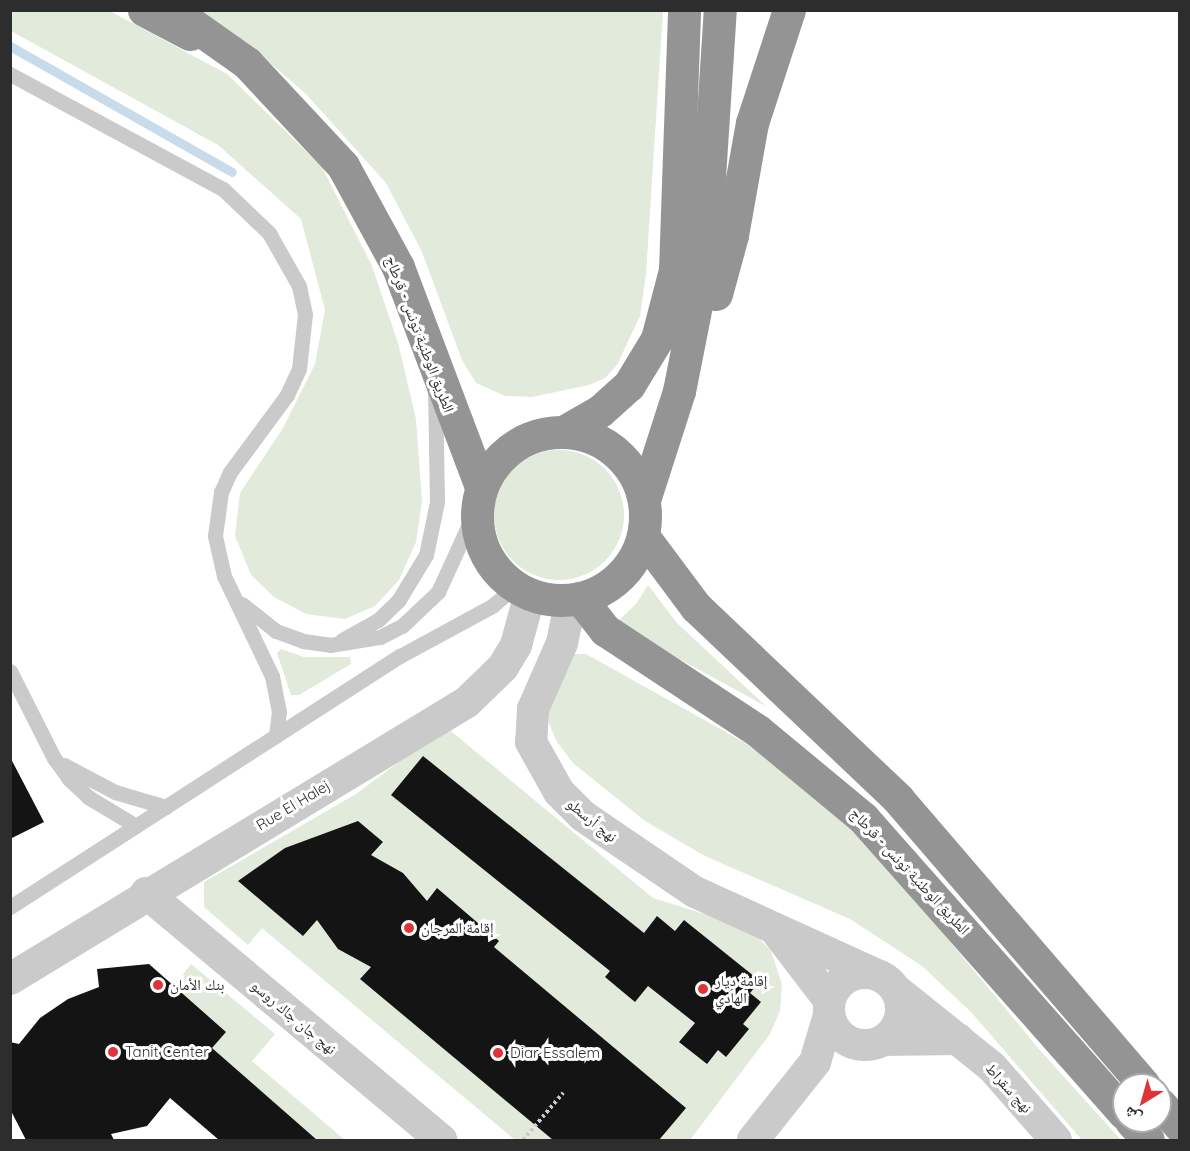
<!DOCTYPE html>
<html>
<head>
<meta charset="utf-8">
<style>
  body { margin:0 }
  #map { position:relative; width:1190px; height:1151px; overflow:hidden; background:#fff; font-family:Quicksand,"Noto Naskh Arabic",sans-serif }
  div>[style] { position:absolute }
  [style*='--x'] { left:calc(var(--x)*1px); top:calc(var(--y)*1px); width:calc(var(--w)*1px); rotate:calc(var(--a)*1deg) }
  .green>* { inset:0; background:#e2eadb }
  .round { border-radius:50% }
  .stream>* { height:9px; margin:-4.5px; padding:0 4.5px; transform-origin:4.5px; border-radius:4.5px; background:#c7dbea }
  .building>* { inset:0; background:#141414 }
  .path>* { height:4px; margin-top:-2px; transform-origin:0; background:repeating-linear-gradient(90deg,#cacaca 0 3px,transparent 0 6px) }
  .lane>* { height:15px; margin:-7.5px; padding:0 7.5px; transform-origin:7.5px; border-radius:7.5px; background:#cacaca }
  .street>* { height:32px; margin:-16px; padding:0 16px; transform-origin:16px; border-radius:16px; background:#cacaca }
  .street>.ring { margin:-16px; padding:0; box-sizing:content-box; background:none; border:32px solid #cacaca; border-radius:50% }
  .highway>* { height:33px; margin:-16.5px; padding:0 16.5px; transform-origin:16.5px; border-radius:16.5px; background:#949494 }
  .highway>.ring { margin:-16.5px; padding:0; box-sizing:content-box; background:none; border:33px solid #949494; border-radius:50% }
  .dots>* { width:16px; height:16px; translate:-50% -50%; box-sizing:border-box; border:3px solid #fff; border-radius:50% }
  span { translate:-50% -50%; white-space:nowrap; text-align:center; line-height:1.15; -webkit-text-stroke:6px #fff; paint-order:stroke }
  .street-label { font-size:15px; color:#2d2d2d }
  .poi-label { font-size:15px; color:#2d2d2d }
  .left { translate:0 -50%; text-align:left }
  .frame { position:absolute; inset:0; border:12px solid #2d2d2d; pointer-events:none }
  .north { position:absolute; left:1112px; top:1073px; width:60px; height:60px; box-sizing:border-box; background:#fff; border:2px solid #ababab; border-radius:50%; rotate:217deg; font-size:16px; font-weight:700; line-height:24px; text-align:center; color:#2d2d2d }
  .north::after { content:''; display:block; margin:auto; width:21px; height:27px; background:#e03337; clip-path:polygon(50% 0,100% 100%,50% 72%,0 100%) }
</style>
</head>
<body>
<div id="map">
  <div class="green">
    <div style="clip-path:polygon(108px 10px,227px 74px,322px 167px,372px 266px,398px 343px,416px 419px,422px 501px,416px 542px,399px 580px,375px 606px,345px 619px,306px 614px,274px 597px,251px 575px,235px 536px,240px 493px,283px 428px,315px 364px,325px 310px,301px 219px,218px 145px,11px 31px,10px 11px)"></div>
    <div style="clip-path:polygon(195px 11px,663px 11px,646px 274px,640px 316px,617px 365px,605px 378px,589px 385px,532px 397px,505px 396px,476px 383px,462px 360px,422px 252px,386px 183px,306px 94px,262px 56px)"></div>
    <div class="round" style="left:494px;top:450px;width:130px;height:130px"></div>
    <div style="clip-path:polygon(648px 585px,677px 623px,767px 707px,615px 624px,636px 604px)"></div>
    <div style="clip-path:polygon(281px 649px,304px 657px,350px 657px,351px 664px,299px 695px,291px 695px,277px 653px)"></div>
    <div style="clip-path:polygon(572px 654px,586px 654px,742px 741px,843px 812px,1038px 1048px,1121px 1140px,1082px 1140px,971px 1012px,922px 966px,850px 919px,705px 856px,645px 821px,573px 763px,557px 742px,548px 721px,548px 697px)"></div>
    <div style="clip-path:polygon(446px 727px,653px 898px,749px 928px,771px 951px,782px 985px,780px 1011px,770px 1034px,690px 1140px,515px 1140px,262px 928px,248px 945px,204px 907px,204px 882px,356px 794px)"></div>
    <div style="clip-path:polygon(191px 964px,275px 1034px,252px 1061px,345px 1140px,317px 1140px,212px 1048px,226px 1032px,174px 986px)"></div>
  </div>
  <div class="stream">
    <div style="--x:10;--y:46;--w:255;--a:29.6"></div>
  </div>
  <div class="building">
    <div style="clip-path:polygon(423px 756px,644px 933px,657px 916px,675px 931px,684px 920px,760px 981px,750px 993px,761px 1002px,743px 1024px,749px 1029px,726px 1057px,718px 1050px,707px 1064px,679px 1042px,695px 1023px,648px 986px,635px 1002px,605px 977px,610px 971px,391px 795px)"></div>
    <div style="clip-path:polygon(10px 757px,44px 822px,10px 839px)"></div>
    <div style="clip-path:polygon(358px 821px,383px 842px,371px 855px,403px 873px,427px 901px,437px 888px,499px 941px,494px 947px,686px 1108px,659px 1140px,553px 1140px,360px 979px,371px 967px,338px 949px,317px 920px,303px 936px,238px 881px,285px 848px)"></div>
    <div style="clip-path:polygon(149px 964px,226px 1032px,212px 1048px,317px 1140px,219px 1140px,170px 1098px,147px 1126px,111px 1134px,114px 1140px,26px 1140px,10px 1109px,10px 1042px,19px 1044px,40px 1018px,68px 999px,99px 987px,97px 969px)"></div>
  </div>
  <div class="path">
    <div style="--x:523;--y:1140;--w:62;--a:-49.6"></div>
  </div>
  <div class="lane">
    <div style="--x:10;--y:74;--w:242;--a:28.4"></div>
    <div style="--x:223;--y:189;--w:64;--a:43.7"></div>
    <div style="--x:269;--y:233;--w:61;--a:60.5"></div>
    <div style="--x:299;--y:286;--w:29;--a:78"></div>
    <div style="--x:305;--y:314;--w:55;--a:96.2"></div>
    <div style="--x:299;--y:369;--w:29;--a:115"></div>
    <div style="--x:287;--y:395;--w:96;--a:126.5"></div>
    <div style="--x:230;--y:472;--w:22;--a:114"></div>
    <div style="--x:221;--y:492;--w:44;--a:97.8"></div>
    <div style="--x:215;--y:536;--w:41;--a:77.3"></div>
    <div style="--x:224;--y:576;--w:111;--a:64.4"></div>
    <div style="--x:272;--y:676;--w:36;--a:79"></div>
    <div style="--x:279;--y:711;--w:25;--a:97"></div>
    <div style="--x:242;--y:604;--w:43;--a:38.5"></div>
    <div style="--x:276;--y:631;--w:29;--a:20"></div>
    <div style="--x:303;--y:641;--w:27;--a:8"></div>
    <div style="--x:330;--y:645;--w:51;--a:-9.1"></div>
    <div style="--x:380;--y:637;--w:25;--a:-27"></div>
    <div style="--x:402;--y:626;--w:50;--a:-43.4"></div>
    <div style="--x:438;--y:592;--w:94;--a:-65.4"></div>
    <div style="--x:342;--y:640;--w:41;--a:-29.1"></div>
    <div style="--x:378;--y:620;--w:28;--a:-44"></div>
    <div style="--x:398;--y:601;--w:54;--a:-58.7"></div>
    <div style="--x:426;--y:555;--w:54;--a:-78.3"></div>
    <div style="--x:437;--y:502;--w:111;--a:-91"></div>
    <div style="--x:10;--y:671;--w:97;--a:63.2"></div>
    <div style="--x:54;--y:758;--w:26;--a:54"></div>
    <div style="--x:69;--y:779;--w:26;--a:43"></div>
    <div style="--x:88;--y:797;--w:56;--a:31.1"></div>
    <div style="--x:64;--y:765;--w:58;--a:27.9"></div>
    <div style="--x:115;--y:792;--w:53;--a:16.4"></div>
    <div style="--x:10;--y:907;--w:464;--a:-32.8"></div>
    <div style="--x:400;--y:656;--w:105;--a:-28.5"></div>
    <div style="--x:492;--y:606;--w:31;--a:-40"></div>
  </div>
  <div class="street">
    <div style="--x:571;--y:600;--w:44;--a:101.8"></div>
    <div style="--x:562;--y:643;--w:72;--a:113.7"></div>
    <div style="--x:533;--y:709;--w:33;--a:93"></div>
    <div style="--x:531;--y:742;--w:57;--a:60.8"></div>
    <div style="--x:559;--y:792;--w:34;--a:45"></div>
    <div style="--x:583;--y:816;--w:135;--a:34.2"></div>
    <div style="--x:695;--y:892;--w:196;--a:24.5"></div>
    <div style="--x:146;--y:893;--w:385;--a:39.9"></div>
    <div style="--x:777;--y:932;--w:86;--a:52.6"></div>
    <div class="ring" style="left:829px;top:973px;width:40px;height:40px"></div>
    <div style="--x:10;--y:979;--w:534;--a:-31.22"></div>
    <div style="--x:467;--y:702;--w:50;--a:-44.2"></div>
    <div style="--x:503;--y:667;--w:26;--a:-59"></div>
    <div style="--x:516;--y:645;--w:53;--a:-74.6"></div>
    <div style="--x:896;--y:990;--w:123;--a:38.7"></div>
    <div style="--x:992;--y:1067;--w:97;--a:48.8"></div>
    <div style="--x:884;--y:1040;--w:74;--a:-0.8"></div>
    <div style="--x:753;--y:1140;--w:100;--a:-51.5"></div>
    <div style="--x:815;--y:1062;--w:49;--a:-73.4"></div>
  </div>
  <div class="highway">
    <div style="--x:144;--y:10;--w:52;--a:27.6"></div>
    <div style="--x:172;--y:10;--w:92;--a:35.2"></div>
    <div style="--x:247;--y:63;--w:141;--a:47"></div>
    <div style="--x:343;--y:166;--w:115;--a:61.4"></div>
    <div style="--x:398;--y:267;--w:235;--a:69.3"></div>
    <div style="--x:716;--y:294;--w:61;--a:-74.8"></div>
    <div style="--x:732;--y:235;--w:114;--a:-79.9"></div>
    <div style="--x:752;--y:123;--w:119;--a:-71.9"></div>
    <div style="--x:565;--y:431;--w:40;--a:-29.7"></div>
    <div style="--x:600;--y:411;--w:39;--a:-42"></div>
    <div style="--x:629;--y:385;--w:54;--a:-58.7"></div>
    <div style="--x:657;--y:339;--w:71;--a:-75.4"></div>
    <div style="--x:675;--y:270;--w:260;--a:-88"></div>
    <div class="ring" style="left:477px;top:432px;width:135px;height:135px"></div>
    <div style="--x:644;--y:500;--w:114;--a:-72.2"></div>
    <div style="--x:679;--y:391;--w:123;--a:-78.8"></div>
    <div style="--x:703;--y:270;--w:261;--a:-86.3"></div>
    <div style="--x:643;--y:536;--w:89;--a:53.3"></div>
    <div style="--x:696;--y:607;--w:279;--a:43.5"></div>
    <div style="--x:898;--y:799;--w:377;--a:49.3"></div>
    <div style="--x:580;--y:598;--w:41;--a:52"></div>
    <div style="--x:605;--y:630;--w:183;--a:33.4"></div>
    <div style="--x:758;--y:731;--w:136;--a:39.6"></div>
    <div style="--x:863;--y:818;--w:394;--a:48.5"></div>
    <div style="--x:1160;--y:1104;--w:30;--a:48"></div>
    <div style="--x:1131;--y:1121;--w:25;--a:48"></div>
  </div>
  <div class="dots">
    <div style="left:409px;top:928px;background:#e03337"></div>
    <div style="left:158px;top:985px;background:#e03337"></div>
    <div style="left:703px;top:989px;background:#e03337"></div>
    <div style="left:113px;top:1052px;background:#e03337"></div>
    <div style="left:498px;top:1053px;background:#e03337"></div>
  </div>
  <div class="street-label">
    <span style="left:420px;top:334px;rotate:69deg">الطريق الوطنية تونس - قرطاج</span>
    <span style="left:293px;top:805px;rotate:-31deg">Rue El Halej</span>
    <span style="left:592px;top:820px;rotate:39deg">نهج أرسطو</span>
    <span style="left:910px;top:871px;rotate:47deg">الطريق الوطنية تونس - قرطاج</span>
    <span style="left:294px;top:1017px;rotate:40deg">نهج جان جاك روسو</span>
    <span style="left:1009px;top:1088px;rotate:48deg">نهج سقراط</span>
  </div>
  <div class="poi-label">
    <span class="left" style="left:421px;top:928px">إقامة المرجان</span>
    <span class="left" style="left:715px;top:989px">إقامة ديار<br>الهادي</span>
    <span class="left" style="left:170px;top:985px">بنك الأمان</span>
    <span class="left" style="left:125px;top:1052px">Tanit Center</span>
    <span class="left" style="left:510px;top:1053px">Diar Essalem</span>
  </div>
  <div class="frame"></div>
  <div class="north">ش</div>
</div>
</body>
</html>
